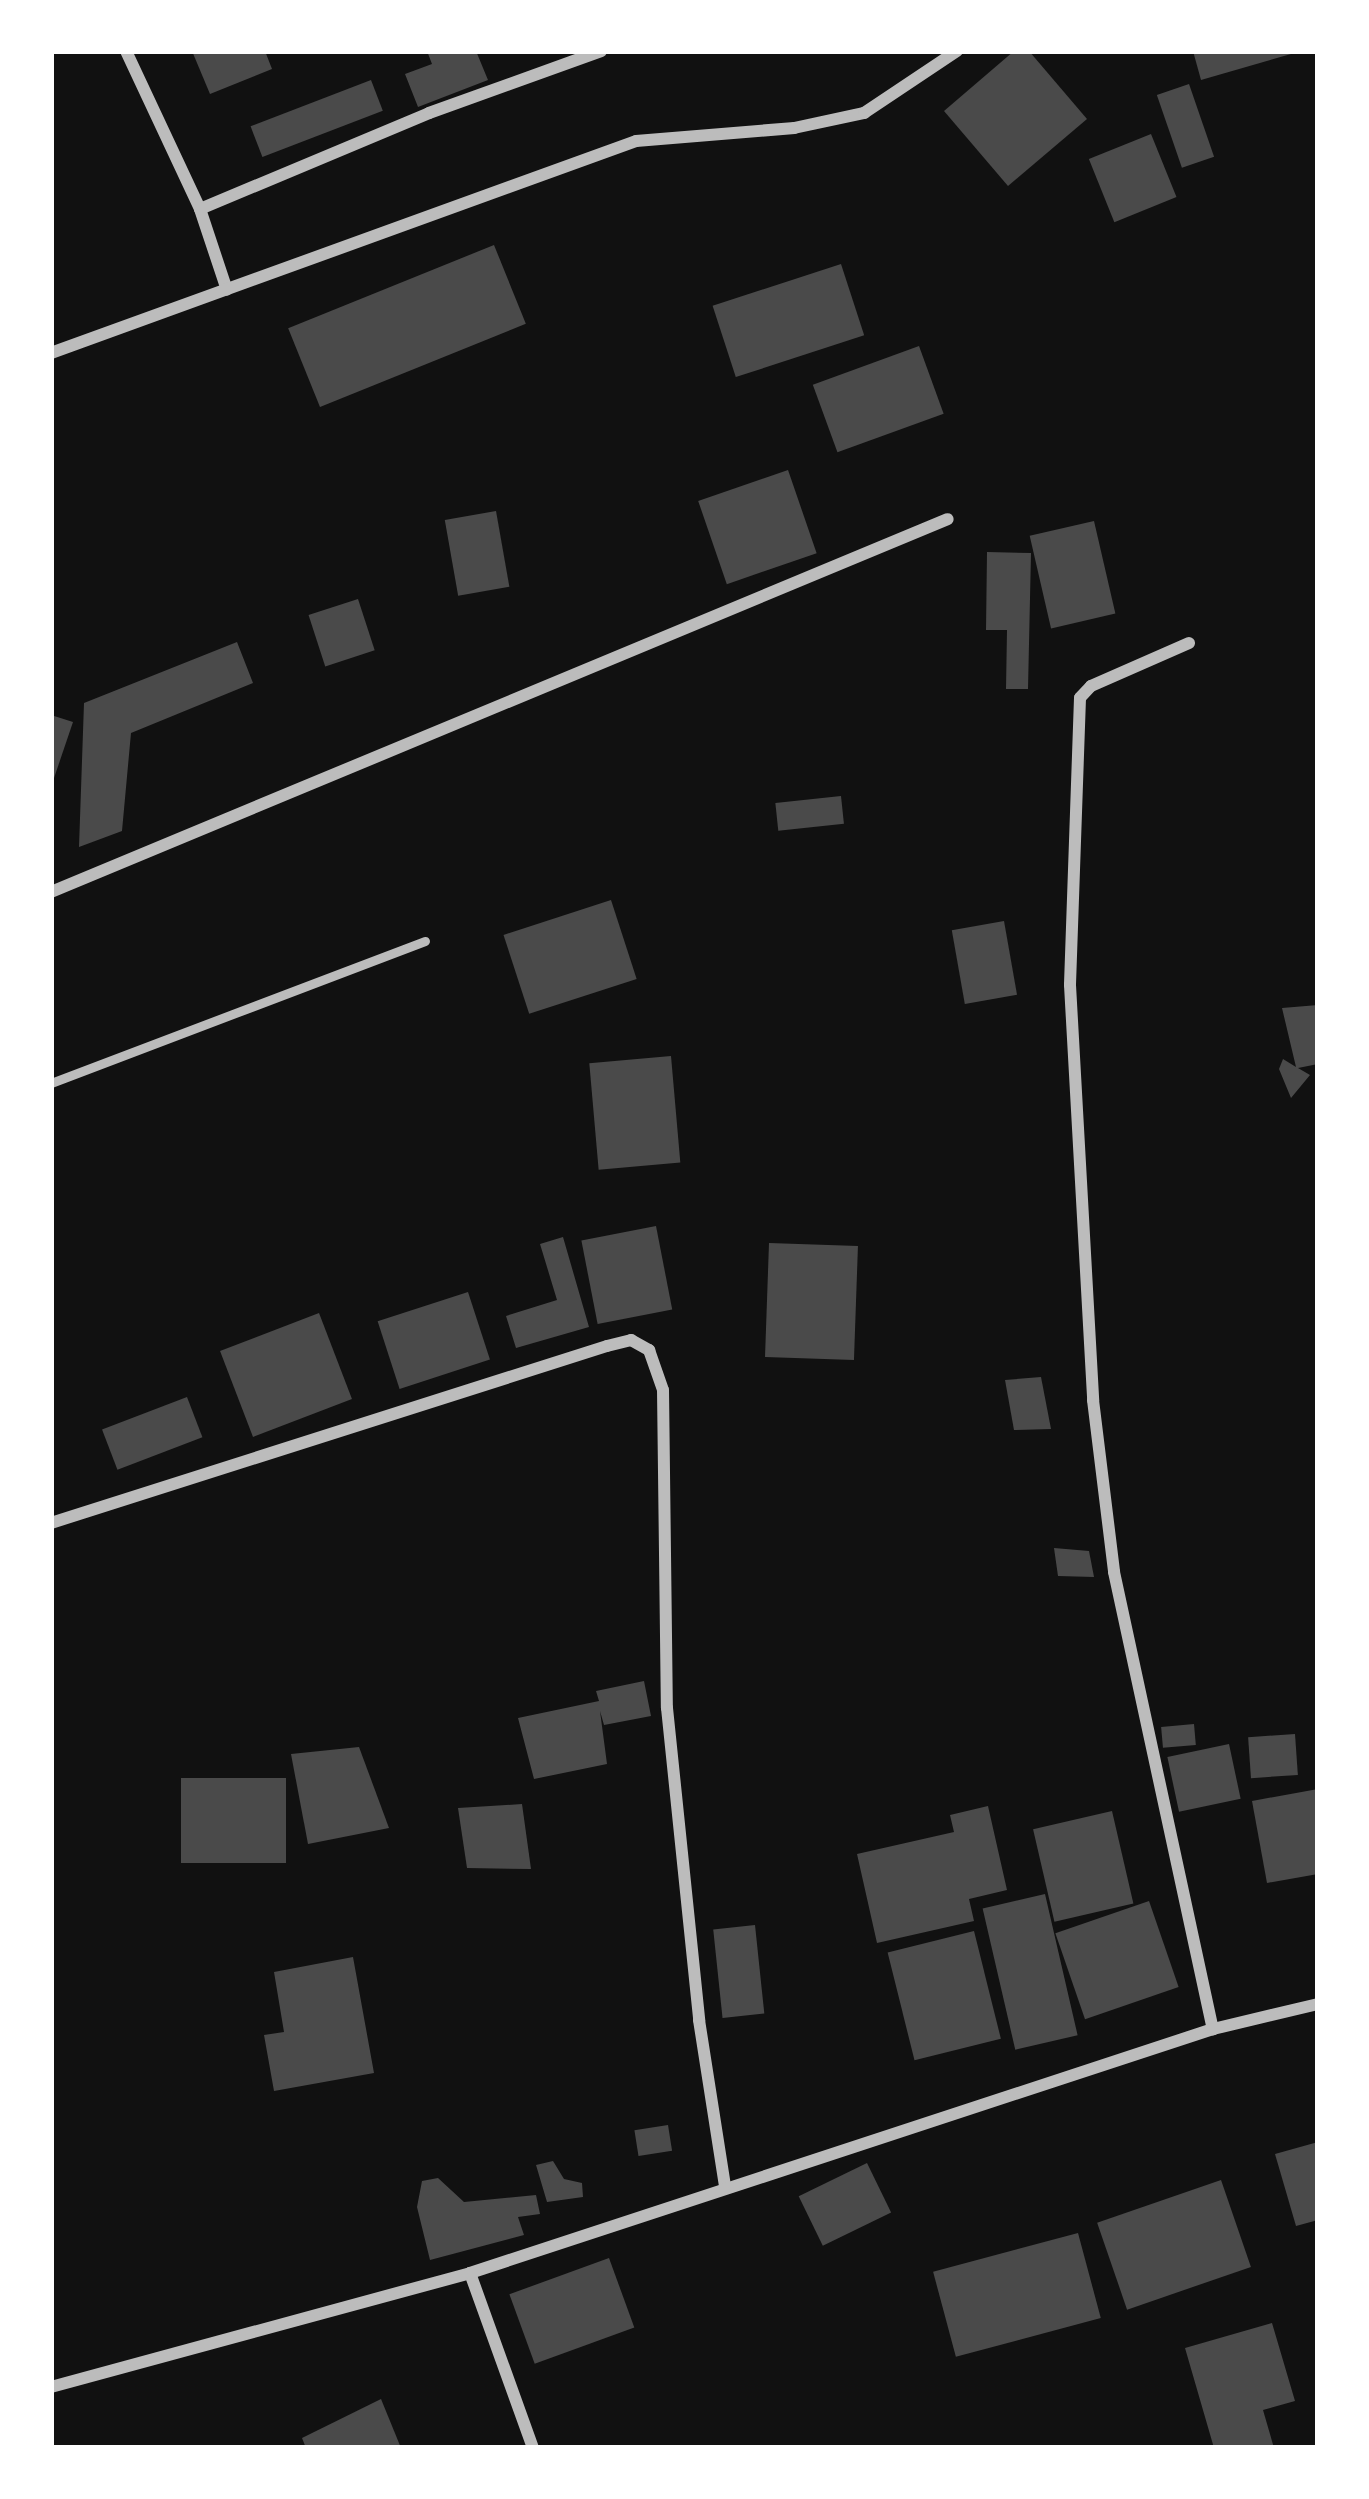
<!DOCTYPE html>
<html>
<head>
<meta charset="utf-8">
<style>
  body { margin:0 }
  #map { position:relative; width:1369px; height:2499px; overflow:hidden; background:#111; font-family:"Golos Text",sans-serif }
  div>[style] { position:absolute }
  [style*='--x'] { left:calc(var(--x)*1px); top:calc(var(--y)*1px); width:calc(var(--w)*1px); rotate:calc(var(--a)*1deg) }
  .building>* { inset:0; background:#4a4a4a; transform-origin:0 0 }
  .service>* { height:9px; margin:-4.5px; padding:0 4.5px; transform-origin:4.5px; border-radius:4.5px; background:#bcbcbc }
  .minor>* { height:12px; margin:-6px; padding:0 6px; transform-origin:6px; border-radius:6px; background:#bcbcbc }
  span { translate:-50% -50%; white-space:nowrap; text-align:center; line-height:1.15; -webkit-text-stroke:12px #fff; paint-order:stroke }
  .frame { position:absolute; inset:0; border:54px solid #fff; pointer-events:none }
</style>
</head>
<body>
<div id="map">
  <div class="building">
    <div style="clip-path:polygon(192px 51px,265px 51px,272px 69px,210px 94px)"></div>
    <div style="clip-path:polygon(427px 51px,476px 51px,488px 80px,418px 107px,405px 74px,432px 64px)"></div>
    <div style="clip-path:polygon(1014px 51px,1029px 51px,1087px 119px,1008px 186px,944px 111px)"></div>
    <div style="clip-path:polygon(1193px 51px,1298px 51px,1298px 52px,1201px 80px)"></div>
    <div style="left:371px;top:80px;width:33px;height:129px;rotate:69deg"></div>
    <div style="left:1189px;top:84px;width:77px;height:34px;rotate:71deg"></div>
    <div style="left:1151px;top:134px;width:68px;height:67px;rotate:68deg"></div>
    <div style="left:494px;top:245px;width:85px;height:222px;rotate:68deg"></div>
    <div style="left:841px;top:264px;width:75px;height:135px;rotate:72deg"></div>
    <div style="left:919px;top:346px;width:72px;height:113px;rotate:70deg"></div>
    <div style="left:788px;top:470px;width:88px;height:95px;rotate:71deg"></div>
    <div style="left:496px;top:511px;width:77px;height:52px;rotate:80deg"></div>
    <div style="left:1094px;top:521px;width:95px;height:66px;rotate:77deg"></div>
    <div style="clip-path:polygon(987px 552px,1031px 553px,1028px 689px,1006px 689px,1007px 630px,986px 630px)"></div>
    <div style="left:358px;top:599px;width:54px;height:52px;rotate:72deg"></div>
    <div style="clip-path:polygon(237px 642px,253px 683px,131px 733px,122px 831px,79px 847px,84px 703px)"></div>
    <div style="clip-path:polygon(51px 715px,73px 722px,52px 784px,51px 784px)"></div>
    <div style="left:841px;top:796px;width:28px;height:66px;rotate:84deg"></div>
    <div style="left:611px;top:900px;width:83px;height:113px;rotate:72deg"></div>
    <div style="left:1004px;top:921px;width:75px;height:53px;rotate:80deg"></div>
    <div style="clip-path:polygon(1318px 1005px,1318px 1064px,1298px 1068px,1310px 1075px,1291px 1098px,1279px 1069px,1283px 1059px,1296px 1067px,1282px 1008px)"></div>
    <div style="left:671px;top:1056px;width:107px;height:82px;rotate:85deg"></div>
    <div style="left:656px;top:1226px;width:85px;height:76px;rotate:79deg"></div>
    <div style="clip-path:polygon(563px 1237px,589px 1327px,516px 1348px,506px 1316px,557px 1300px,540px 1244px)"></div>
    <div style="left:769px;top:1243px;width:89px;height:114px;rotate:2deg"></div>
    <div style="left:468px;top:1292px;width:71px;height:95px;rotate:72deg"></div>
    <div style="left:319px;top:1313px;width:92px;height:106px;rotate:69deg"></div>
    <div style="clip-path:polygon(1041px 1377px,1051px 1429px,1014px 1430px,1005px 1380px)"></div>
    <div style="left:187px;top:1397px;width:43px;height:91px;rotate:69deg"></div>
    <div style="clip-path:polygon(1054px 1548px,1089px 1551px,1094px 1577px,1058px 1576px)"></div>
    <div style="clip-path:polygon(644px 1681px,651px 1716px,604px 1725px,600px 1711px,607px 1764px,534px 1779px,518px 1718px,599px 1701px,596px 1691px)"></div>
    <div style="left:1194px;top:1724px;width:21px;height:33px;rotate:85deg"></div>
    <div style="left:1295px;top:1734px;width:41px;height:47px;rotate:86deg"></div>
    <div style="left:1229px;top:1744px;width:56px;height:63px;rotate:78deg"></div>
    <div style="clip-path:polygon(359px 1747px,389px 1828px,308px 1844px,291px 1754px)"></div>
    <div style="left:286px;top:1778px;width:85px;height:105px;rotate:90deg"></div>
    <div style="clip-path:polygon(1318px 1789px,1318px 1874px,1267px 1883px,1252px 1801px)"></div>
    <div style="clip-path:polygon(522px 1804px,531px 1869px,467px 1868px,458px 1808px)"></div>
    <div style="clip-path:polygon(988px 1806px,1007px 1890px,969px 1899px,974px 1921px,877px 1943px,857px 1854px,954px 1832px,950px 1815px)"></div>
    <div style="left:1112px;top:1811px;width:95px;height:81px;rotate:77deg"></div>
    <div style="left:1045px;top:1894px;width:145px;height:64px;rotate:77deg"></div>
    <div style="left:1149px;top:1901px;width:91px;height:99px;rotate:71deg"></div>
    <div style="left:755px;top:1925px;width:89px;height:42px;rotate:84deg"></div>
    <div style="left:974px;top:1931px;width:111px;height:89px;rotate:76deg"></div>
    <div style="clip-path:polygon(353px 1957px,374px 2073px,274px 2091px,264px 2035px,284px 2032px,274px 1972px)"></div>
    <div style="left:668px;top:2125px;width:26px;height:34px;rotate:81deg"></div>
    <div style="clip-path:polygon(1318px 2142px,1318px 2220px,1296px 2226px,1275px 2154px)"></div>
    <div style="clip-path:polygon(553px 2161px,564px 2179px,582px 2183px,583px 2197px,547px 2202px,536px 2165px)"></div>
    <div style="left:867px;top:2163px;width:55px;height:76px;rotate:64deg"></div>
    <div style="clip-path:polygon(438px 2178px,464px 2202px,536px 2195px,540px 2214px,518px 2217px,524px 2235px,430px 2260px,417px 2207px,422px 2181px)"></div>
    <div style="left:1221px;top:2180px;width:92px;height:131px;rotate:71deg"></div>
    <div style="left:1078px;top:2233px;width:88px;height:150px;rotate:75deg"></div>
    <div style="left:609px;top:2258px;width:74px;height:106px;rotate:70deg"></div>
    <div style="clip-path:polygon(1272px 2323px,1295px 2401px,1263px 2410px,1274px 2448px,1214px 2448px,1185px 2348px)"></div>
    <div style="clip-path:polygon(381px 2399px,401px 2448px,306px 2448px,302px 2438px)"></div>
  </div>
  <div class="service">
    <div style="--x:51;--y:1083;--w:400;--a:-20.8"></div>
  </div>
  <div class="minor">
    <div style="--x:126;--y:51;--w:174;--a:64.9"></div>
    <div style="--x:200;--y:209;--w:85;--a:71.6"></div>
    <div style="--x:200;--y:209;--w:248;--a:-22.7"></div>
    <div style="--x:429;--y:113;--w:183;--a:-19.8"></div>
    <div style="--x:51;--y:353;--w:622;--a:-19.92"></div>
    <div style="--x:636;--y:141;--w:159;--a:-4.7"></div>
    <div style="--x:794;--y:128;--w:72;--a:-12.1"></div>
    <div style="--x:864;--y:113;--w:112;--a:-33.7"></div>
    <div style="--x:1189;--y:643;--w:107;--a:156.3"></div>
    <div style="--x:1091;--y:686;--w:16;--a:133"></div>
    <div style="--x:1080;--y:698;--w:287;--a:92"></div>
    <div style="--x:1070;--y:985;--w:416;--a:86.8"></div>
    <div style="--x:1093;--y:1400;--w:173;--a:83"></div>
    <div style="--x:1114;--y:1572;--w:468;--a:77.8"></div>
    <div style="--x:51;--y:892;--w:971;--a:-22.58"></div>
    <div style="--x:51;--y:1523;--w:583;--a:-17.66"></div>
    <div style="--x:607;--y:1346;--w:25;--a:-14"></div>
    <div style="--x:631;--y:1340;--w:21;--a:29"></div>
    <div style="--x:649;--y:1350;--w:42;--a:70.7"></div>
    <div style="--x:663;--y:1390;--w:318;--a:89.3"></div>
    <div style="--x:667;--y:1708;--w:314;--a:84.1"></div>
    <div style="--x:699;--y:2020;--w:168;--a:81.1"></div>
    <div style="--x:470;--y:2273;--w:186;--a:70.2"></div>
    <div style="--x:51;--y:2387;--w:434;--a:-15.2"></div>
    <div style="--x:470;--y:2273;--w:782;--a:-18.18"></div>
    <div style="--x:1213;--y:2029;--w:108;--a:-13.4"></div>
  </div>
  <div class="frame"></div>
</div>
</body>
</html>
